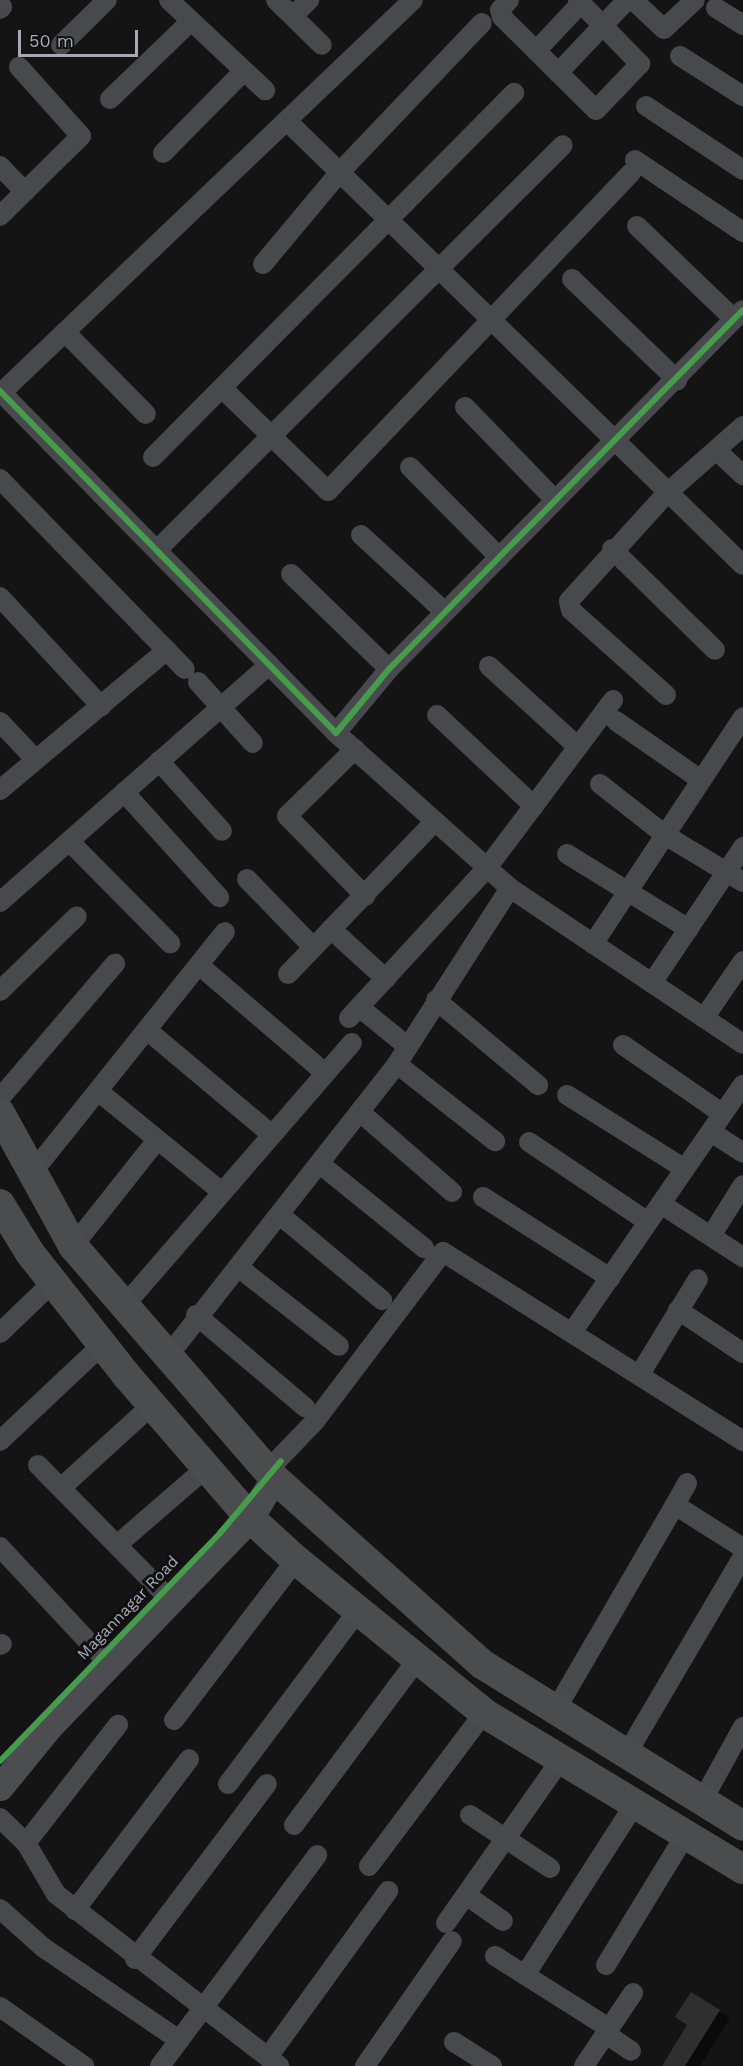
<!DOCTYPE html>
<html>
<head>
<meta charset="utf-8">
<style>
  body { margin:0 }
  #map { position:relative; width:743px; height:2066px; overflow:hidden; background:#141414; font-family:"Work Sans",sans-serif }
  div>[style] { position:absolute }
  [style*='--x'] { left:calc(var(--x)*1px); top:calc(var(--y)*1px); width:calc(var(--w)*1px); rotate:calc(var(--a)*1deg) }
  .shadow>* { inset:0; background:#0007 }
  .building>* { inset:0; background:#2f2f30 }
  .street>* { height:20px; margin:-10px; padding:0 10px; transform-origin:10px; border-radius:10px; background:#48494d }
  .secondary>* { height:27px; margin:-13.5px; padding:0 13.5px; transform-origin:13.5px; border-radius:13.5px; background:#4c4d51 }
  .primary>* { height:30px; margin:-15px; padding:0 15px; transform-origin:15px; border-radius:15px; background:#4b4c4e }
  .cycleway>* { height:6px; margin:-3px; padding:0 3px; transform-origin:3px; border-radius:3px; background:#469c4c }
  span { translate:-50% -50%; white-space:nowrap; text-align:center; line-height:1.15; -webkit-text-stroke:6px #0f0e10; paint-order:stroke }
  .street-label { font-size:16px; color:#a6a9b4 }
  .scale { position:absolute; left:18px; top:30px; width:120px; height:27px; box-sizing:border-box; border:3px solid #a6a9b4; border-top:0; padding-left:8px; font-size:18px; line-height:21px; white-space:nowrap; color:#a6a9b4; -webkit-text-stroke:4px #0f0e10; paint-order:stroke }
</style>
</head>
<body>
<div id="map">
  <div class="shadow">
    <div style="clip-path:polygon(702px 2000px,730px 2018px,700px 2066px,664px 2066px)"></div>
  </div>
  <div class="building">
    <div style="clip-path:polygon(691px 1992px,720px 2010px,685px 2066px,662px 2066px,687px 2025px,675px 2017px)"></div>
  </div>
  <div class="street">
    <div style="--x:169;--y:0;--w:132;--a:43.2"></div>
    <div style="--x:276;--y:0;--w:64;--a:44.4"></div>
    <div style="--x:509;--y:0;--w:13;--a:132"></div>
    <div style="--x:500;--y:10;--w:7;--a:74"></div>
    <div style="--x:502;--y:17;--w:132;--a:44.7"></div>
    <div style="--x:596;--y:110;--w:64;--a:-46.3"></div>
    <div style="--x:640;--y:64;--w:89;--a:-134.1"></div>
    <div style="--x:633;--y:0;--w:42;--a:43.1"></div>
    <div style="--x:664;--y:29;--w:42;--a:-43.1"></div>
    <div style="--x:716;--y:8;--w:32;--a:32"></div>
    <div style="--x:0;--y:9;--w:3;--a:-45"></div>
    <div style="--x:293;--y:16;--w:23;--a:-45"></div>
    <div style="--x:61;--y:45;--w:64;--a:-44.4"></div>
    <div style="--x:536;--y:51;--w:66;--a:-46.8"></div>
    <div style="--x:680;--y:56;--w:75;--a:32.4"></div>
    <div style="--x:558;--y:73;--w:100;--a:-46.6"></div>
    <div style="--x:110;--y:99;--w:112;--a:-43.9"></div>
    <div style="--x:646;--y:106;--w:116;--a:33.4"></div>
    <div style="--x:287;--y:121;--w:636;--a:44.24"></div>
    <div style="--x:163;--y:153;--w:115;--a:-45.4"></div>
    <div style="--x:635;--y:160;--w:130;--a:33.7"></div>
    <div style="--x:0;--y:166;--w:36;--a:46"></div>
    <div style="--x:0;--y:216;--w:114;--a:-44.6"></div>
    <div style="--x:81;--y:136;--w:93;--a:-131.9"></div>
    <div style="--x:637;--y:226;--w:134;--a:43.8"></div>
    <div style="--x:263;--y:264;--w:119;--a:-50.1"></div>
    <div style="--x:339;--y:173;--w:207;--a:-46.4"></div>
    <div style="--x:572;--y:279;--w:146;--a:43.9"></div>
    <div style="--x:65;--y:332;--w:115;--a:45.4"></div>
    <div style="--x:224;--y:390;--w:145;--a:44.2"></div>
    <div style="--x:328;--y:491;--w:439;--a:-46.4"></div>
    <div style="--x:0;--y:391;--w:479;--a:45.5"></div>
    <div style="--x:336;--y:733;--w:83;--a:-50.4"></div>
    <div style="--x:389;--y:669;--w:504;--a:-45.4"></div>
    <div style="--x:1;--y:393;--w:569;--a:-43.65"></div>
    <div style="--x:465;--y:407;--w:129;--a:45.9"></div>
    <div style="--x:716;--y:450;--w:37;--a:43"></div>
    <div style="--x:153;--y:457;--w:513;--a:-45.24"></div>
    <div style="--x:410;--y:467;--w:127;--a:45.3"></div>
    <div style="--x:0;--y:479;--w:265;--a:45.8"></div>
    <div style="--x:361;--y:535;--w:114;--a:42.5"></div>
    <div style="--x:612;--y:549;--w:144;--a:44.4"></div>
    <div style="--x:157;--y:550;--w:573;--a:-44.93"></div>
    <div style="--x:291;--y:574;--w:136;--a:44.1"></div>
    <div style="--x:0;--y:597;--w:149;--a:47.2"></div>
    <div style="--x:489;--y:666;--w:120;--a:42.3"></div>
    <div style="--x:198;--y:682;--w:82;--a:48"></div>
    <div style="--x:666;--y:695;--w:127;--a:-138.2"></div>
    <div style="--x:571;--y:610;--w:9;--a:-103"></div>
    <div style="--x:569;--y:601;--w:143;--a:-47.8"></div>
    <div style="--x:665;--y:495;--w:104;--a:-41.5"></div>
    <div style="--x:437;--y:715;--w:133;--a:43.2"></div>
    <div style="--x:616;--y:721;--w:103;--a:34.8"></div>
    <div style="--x:0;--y:722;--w:52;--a:46.5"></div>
    <div style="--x:336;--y:733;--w:233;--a:41.7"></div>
    <div style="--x:510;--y:888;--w:280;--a:33.8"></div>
    <div style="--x:355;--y:749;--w:95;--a:135.4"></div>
    <div style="--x:287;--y:816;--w:112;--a:45.7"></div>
    <div style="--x:159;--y:761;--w:94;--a:48"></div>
    <div style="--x:600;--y:784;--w:83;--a:38.1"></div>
    <div style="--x:665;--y:835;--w:91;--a:31.1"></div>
    <div style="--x:0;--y:790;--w:218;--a:-40"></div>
    <div style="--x:124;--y:792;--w:142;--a:47.9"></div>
    <div style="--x:69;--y:841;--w:144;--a:45.3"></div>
    <div style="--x:567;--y:854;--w:143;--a:31.6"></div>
    <div style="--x:247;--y:879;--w:95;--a:45.9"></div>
    <div style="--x:0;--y:902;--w:359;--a:-41.4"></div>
    <div style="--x:331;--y:929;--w:74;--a:42.3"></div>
    <div style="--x:593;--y:944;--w:272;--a:-56.5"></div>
    <div style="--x:199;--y:965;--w:166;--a:40.6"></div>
    <div style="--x:288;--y:974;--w:212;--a:-46.1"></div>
    <div style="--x:652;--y:983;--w:164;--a:-56.2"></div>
    <div style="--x:0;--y:991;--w:107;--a:-44.2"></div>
    <div style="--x:436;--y:1000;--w:133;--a:39.8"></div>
    <div style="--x:359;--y:1007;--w:62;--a:39.1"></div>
    <div style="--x:349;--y:1018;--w:204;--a:-47.4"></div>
    <div style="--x:487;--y:868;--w:210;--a:-53.1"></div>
    <div style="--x:704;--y:1018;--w:69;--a:-55.6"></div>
    <div style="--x:147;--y:1030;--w:163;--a:40"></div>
    <div style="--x:623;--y:1045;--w:121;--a:34.6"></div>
    <div style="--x:397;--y:1064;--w:125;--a:38.2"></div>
    <div style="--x:98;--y:1091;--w:160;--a:39.2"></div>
    <div style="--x:567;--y:1095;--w:139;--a:32.1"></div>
    <div style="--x:0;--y:1098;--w:177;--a:-49.4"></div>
    <div style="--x:360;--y:1112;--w:122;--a:41"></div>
    <div style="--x:711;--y:1132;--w:38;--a:33"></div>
    <div style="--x:529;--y:1142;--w:143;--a:33.9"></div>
    <div style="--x:320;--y:1164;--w:134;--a:38.9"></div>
    <div style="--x:31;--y:1174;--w:310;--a:-51.3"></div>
    <div style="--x:483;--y:1197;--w:151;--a:32.5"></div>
    <div style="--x:661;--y:1204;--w:98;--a:32.9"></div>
    <div style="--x:280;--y:1215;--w:133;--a:39.8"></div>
    <div style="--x:711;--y:1236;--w:60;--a:-57.9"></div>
    <div style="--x:73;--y:1246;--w:135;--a:-51.6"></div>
    <div style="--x:238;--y:1267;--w:128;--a:38"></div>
    <div style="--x:124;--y:1306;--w:348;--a:-49.1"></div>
    <div style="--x:678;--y:1310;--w:78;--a:33.5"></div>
    <div style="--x:196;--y:1315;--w:143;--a:40.2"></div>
    <div style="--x:573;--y:1331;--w:299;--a:-55.4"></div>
    <div style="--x:0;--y:1333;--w:74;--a:-43.9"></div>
    <div style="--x:168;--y:1356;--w:371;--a:-51.9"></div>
    <div style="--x:397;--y:1064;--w:209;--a:-57.3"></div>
    <div style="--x:640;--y:1374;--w:111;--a:-58.6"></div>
    <div style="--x:0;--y:1441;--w:140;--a:-43.3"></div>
    <div style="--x:38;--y:1465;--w:177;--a:45.5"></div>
    <div style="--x:269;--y:1469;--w:66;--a:-46.2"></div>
    <div style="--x:315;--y:1421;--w:212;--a:-52.9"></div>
    <div style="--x:443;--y:1252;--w:355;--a:32.2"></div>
    <div style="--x:62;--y:1487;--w:122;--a:-42.3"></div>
    <div style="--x:675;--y:1505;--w:25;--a:-61"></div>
    <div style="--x:117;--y:1545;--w:119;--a:-40.9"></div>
    <div style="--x:0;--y:1547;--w:161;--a:47"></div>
    <div style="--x:0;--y:1645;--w:2;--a:-27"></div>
    <div style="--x:555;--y:1711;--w:238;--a:-59.8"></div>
    <div style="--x:675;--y:1505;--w:80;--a:32.3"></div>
    <div style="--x:174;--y:1720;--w:201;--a:-52.7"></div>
    <div style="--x:626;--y:1755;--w:231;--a:-59.5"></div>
    <div style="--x:228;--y:1784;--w:215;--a:-53.1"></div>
    <div style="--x:701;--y:1803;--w:87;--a:-61.1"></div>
    <div style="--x:470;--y:1815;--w:96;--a:33.5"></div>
    <div style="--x:0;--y:1818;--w:36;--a:44"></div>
    <div style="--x:26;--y:1843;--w:59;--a:59.5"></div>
    <div style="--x:56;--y:1894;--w:282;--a:37.6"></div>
    <div style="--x:294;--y:1825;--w:206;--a:-53.3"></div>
    <div style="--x:26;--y:1843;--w:150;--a:-52.1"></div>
    <div style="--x:369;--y:1866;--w:191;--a:-53.1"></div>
    <div style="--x:466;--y:1895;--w:45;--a:35.1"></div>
    <div style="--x:0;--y:1909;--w:59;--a:41.6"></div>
    <div style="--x:44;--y:1948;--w:163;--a:34.3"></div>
    <div style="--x:75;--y:1910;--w:189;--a:-52.9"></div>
    <div style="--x:446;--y:1923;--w:198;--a:-54.9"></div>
    <div style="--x:495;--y:1956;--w:135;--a:32.3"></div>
    <div style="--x:135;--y:1959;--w:219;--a:-53"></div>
    <div style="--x:606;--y:1965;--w:150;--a:-58.6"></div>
    <div style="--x:525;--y:1975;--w:202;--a:-57.3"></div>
    <div style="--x:0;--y:2007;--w:103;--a:35.1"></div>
    <div style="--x:606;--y:2034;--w:30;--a:34"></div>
    <div style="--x:454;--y:2042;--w:45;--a:32.3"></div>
    <div style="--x:268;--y:2057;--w:205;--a:-54.1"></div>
    <div style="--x:160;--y:2066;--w:263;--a:-53.3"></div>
    <div style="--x:365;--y:2066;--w:152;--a:-55.2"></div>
    <div style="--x:584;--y:2066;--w:88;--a:-56.1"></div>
  </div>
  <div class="secondary">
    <div style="--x:0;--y:1787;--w:77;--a:-50.8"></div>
    <div style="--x:49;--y:1727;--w:290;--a:-46.1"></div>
    <div style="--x:250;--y:1518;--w:47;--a:-59"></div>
  </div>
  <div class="primary">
    <div style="--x:0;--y:1113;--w:152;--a:61.2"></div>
    <div style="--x:73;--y:1246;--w:307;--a:49.1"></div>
    <div style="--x:274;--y:1478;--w:279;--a:41.8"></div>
    <div style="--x:482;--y:1664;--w:307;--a:31.8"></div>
    <div style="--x:0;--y:1204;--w:57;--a:58.5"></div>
    <div style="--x:30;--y:1253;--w:157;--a:51.7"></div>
    <div style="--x:127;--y:1376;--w:188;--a:49.1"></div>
    <div style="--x:250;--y:1518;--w:62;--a:42.4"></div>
    <div style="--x:296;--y:1560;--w:242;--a:39.1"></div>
    <div style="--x:484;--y:1713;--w:302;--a:31.1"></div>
  </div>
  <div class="cycleway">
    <div style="--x:0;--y:391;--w:479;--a:45.5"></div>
    <div style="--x:336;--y:733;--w:83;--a:-50.4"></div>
    <div style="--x:389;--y:669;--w:504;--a:-45.4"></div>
    <div style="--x:0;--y:1761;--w:317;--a:-46"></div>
    <div style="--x:220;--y:1533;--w:94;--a:-49.7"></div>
  </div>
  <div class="street-label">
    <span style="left:128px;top:1608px;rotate:-46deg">Magannagar Road</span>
  </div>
  <div class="scale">50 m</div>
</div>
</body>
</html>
